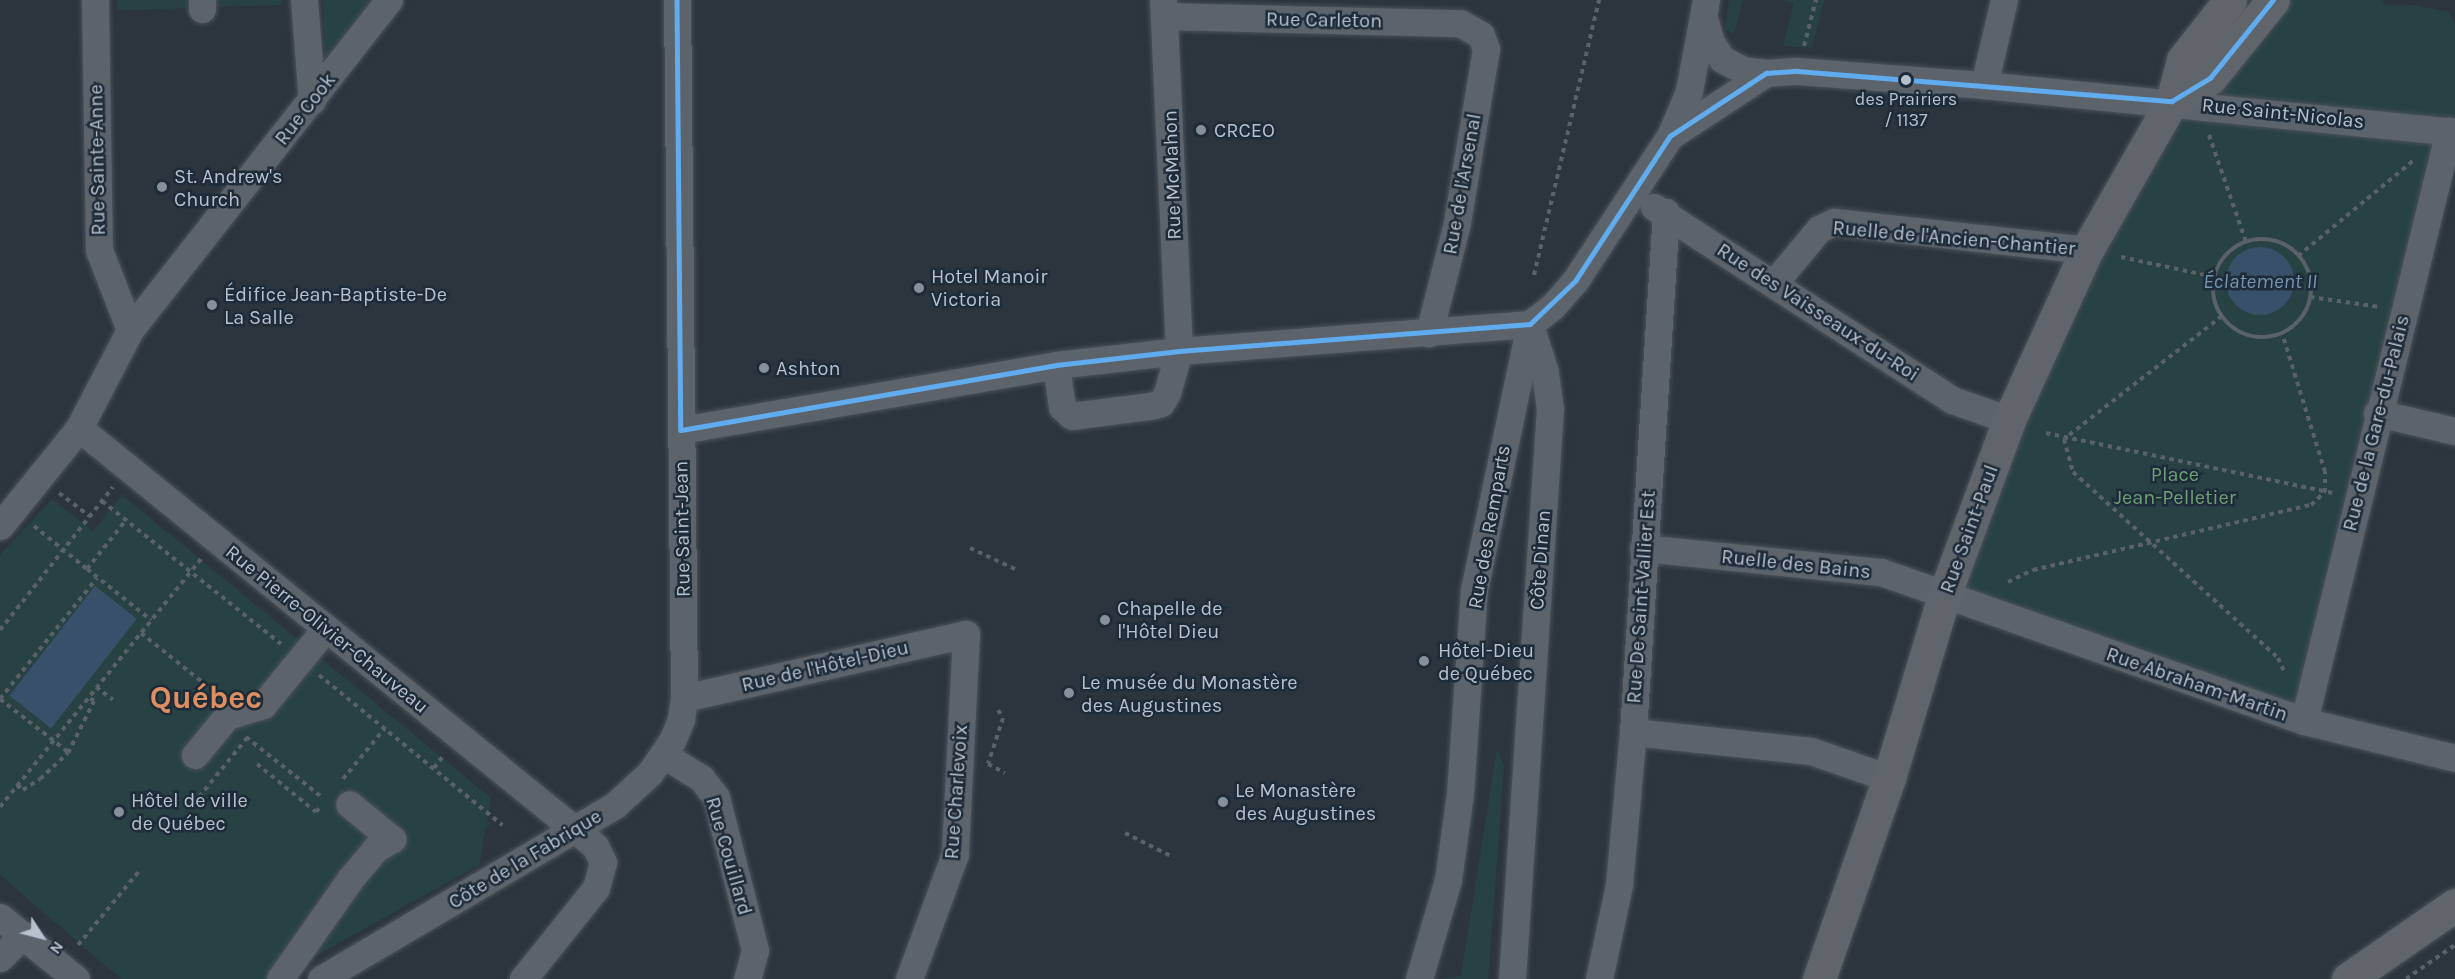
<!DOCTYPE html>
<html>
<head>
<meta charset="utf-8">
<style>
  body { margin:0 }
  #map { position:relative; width:2455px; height:979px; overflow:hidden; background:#2c353e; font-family:Karla,sans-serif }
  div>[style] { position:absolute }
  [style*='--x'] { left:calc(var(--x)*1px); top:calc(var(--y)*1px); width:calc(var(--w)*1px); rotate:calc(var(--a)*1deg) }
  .green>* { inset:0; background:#284244 }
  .water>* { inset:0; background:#39506a; transform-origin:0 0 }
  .round { border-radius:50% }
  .path>* { height:4px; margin-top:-2px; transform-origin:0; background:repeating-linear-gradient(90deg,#5a6267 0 4.5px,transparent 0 9px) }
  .path>.ring { margin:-2px; padding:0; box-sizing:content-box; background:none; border:4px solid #5a6267; border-radius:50% }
  .roads { filter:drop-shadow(0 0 2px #4b5158) drop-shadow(0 0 2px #4b5158) }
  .minor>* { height:27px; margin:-13.5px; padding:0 13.5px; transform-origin:13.5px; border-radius:13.5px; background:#5d636b }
  .major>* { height:33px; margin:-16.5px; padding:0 16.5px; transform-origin:16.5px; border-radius:16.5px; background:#60656c }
  .bus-1>* { height:4.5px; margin:-2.25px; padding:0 2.25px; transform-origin:2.25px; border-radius:2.25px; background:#60acee }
  .dots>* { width:16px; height:16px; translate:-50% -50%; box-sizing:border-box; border:3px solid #1e2b39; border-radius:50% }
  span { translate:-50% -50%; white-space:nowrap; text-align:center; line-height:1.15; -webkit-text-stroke:5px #1e2b39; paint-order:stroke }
  .bus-label { font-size:18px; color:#b7c1cd }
  .street-label { font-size:20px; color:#b7c1cd }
  .poi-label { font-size:20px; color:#b7c1cd }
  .left { translate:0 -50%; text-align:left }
  .park-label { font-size:20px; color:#6da075 }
  .water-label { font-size:21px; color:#7594b2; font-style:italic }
  .town-label { font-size:32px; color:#dd8f62; font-weight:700 }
  .north { position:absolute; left:12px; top:907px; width:60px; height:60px; -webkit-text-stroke:4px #1e2b39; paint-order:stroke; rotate:126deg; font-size:16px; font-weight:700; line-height:24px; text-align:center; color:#b7c1cd }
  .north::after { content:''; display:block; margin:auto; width:21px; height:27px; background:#b7c1cd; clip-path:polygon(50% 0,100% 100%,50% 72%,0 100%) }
</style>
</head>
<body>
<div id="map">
  <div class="green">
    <div style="clip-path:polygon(117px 0,191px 0,191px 8px,117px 10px)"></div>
    <div style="clip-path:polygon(212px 0,282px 0,281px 5px,212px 7px)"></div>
    <div style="clip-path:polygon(323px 0,372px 0,325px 58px)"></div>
    <div style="clip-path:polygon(1729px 0,1743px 0,1734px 33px,1725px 30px)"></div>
    <div style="clip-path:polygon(1783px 0,1824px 0,1812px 48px,1783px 46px,1794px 3px)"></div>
    <div style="clip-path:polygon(2273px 0,2380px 0,2386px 6px,2412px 5px,2449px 12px,2455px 24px,2455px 132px,2304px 721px,1944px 596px,2140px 152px)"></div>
    <div style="clip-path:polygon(122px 495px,491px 798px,487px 821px,491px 824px,486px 827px,479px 865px,274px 979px,121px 979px,0 875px,0 555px,52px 499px,93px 531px)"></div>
    <div style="clip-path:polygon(1497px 749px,1504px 766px,1488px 979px,1439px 979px,1461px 976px)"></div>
  </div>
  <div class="water">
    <div class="round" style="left:2226px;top:247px;width:68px;height:68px"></div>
    <div style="left:95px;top:586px;width:53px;height:139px;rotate:38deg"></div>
  </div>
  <div class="path">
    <div style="--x:1804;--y:46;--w:48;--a:-75.4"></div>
    <div style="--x:2209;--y:135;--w:113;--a:70.9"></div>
    <div class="ring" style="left:2213px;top:239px;width:94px;height:94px"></div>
    <div style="--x:2298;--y:256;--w:149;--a:-39.6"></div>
    <div style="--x:2121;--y:257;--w:95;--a:12.1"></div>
    <div style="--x:1534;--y:275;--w:283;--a:-76.7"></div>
    <div style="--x:2310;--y:297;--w:71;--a:8.1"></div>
    <div style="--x:2222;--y:316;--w:200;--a:142.1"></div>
    <div style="--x:2064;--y:439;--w:34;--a:75"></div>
    <div style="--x:2073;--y:472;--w:277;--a:42.2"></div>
    <div style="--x:2278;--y:658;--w:17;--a:66"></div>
    <div style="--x:2046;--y:433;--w:293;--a:11.8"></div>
    <div style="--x:59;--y:493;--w:39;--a:37"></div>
    <div style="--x:102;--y:501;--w:229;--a:38.6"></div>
    <div style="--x:34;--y:526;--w:68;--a:39.1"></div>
    <div style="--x:87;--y:569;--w:63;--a:-51.5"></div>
    <div style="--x:970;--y:548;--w:52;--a:25.1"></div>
    <div style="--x:201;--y:559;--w:95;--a:129"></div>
    <div style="--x:141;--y:633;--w:96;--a:38.7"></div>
    <div style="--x:87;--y:569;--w:82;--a:38.6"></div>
    <div style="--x:2008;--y:582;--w:28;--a:-26"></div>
    <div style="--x:2033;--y:570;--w:285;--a:-13.2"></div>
    <div style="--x:2311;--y:505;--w:19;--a:-43"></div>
    <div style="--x:2325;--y:492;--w:20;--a:-90"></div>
    <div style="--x:2325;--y:472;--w:145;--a:-107.2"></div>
    <div style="--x:0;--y:630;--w:182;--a:-51.7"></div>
    <div style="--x:319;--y:675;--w:237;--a:39.3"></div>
    <div style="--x:96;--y:687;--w:21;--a:37"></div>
    <div style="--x:0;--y:699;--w:155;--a:-51.3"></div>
    <div style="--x:0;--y:699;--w:86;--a:37.9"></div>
    <div style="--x:998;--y:710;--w:9;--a:58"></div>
    <div style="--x:1003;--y:718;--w:48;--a:108.1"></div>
    <div style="--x:988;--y:764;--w:19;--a:28"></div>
    <div style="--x:246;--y:737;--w:98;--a:38.4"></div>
    <div style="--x:257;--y:764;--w:76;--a:39.1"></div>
    <div style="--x:316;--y:812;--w:9;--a:-49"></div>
    <div style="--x:434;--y:768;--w:15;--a:-53"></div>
    <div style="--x:343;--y:779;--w:66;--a:-50.5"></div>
    <div style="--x:17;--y:785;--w:8;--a:40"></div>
    <div style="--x:23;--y:790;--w:20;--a:-33"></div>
    <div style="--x:40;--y:779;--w:38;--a:-43"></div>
    <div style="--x:68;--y:753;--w:58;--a:-63.4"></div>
    <div style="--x:94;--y:701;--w:7;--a:-146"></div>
    <div style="--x:199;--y:797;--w:76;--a:-50.9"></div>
    <div style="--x:0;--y:807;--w:224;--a:-51"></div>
    <div style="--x:1125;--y:833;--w:54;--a:26.6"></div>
    <div style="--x:78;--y:945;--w:97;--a:-50.4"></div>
    <div style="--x:2406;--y:979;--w:60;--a:-34.8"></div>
  </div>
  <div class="roads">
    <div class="minor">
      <div style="--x:95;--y:0;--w:250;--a:89.1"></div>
      <div style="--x:99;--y:250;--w:86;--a:68.8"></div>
      <div style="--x:202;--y:0;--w:9;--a:90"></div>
      <div style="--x:304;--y:0;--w:101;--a:85.5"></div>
      <div style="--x:1164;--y:16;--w:296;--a:1.4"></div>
      <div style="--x:1460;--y:23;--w:24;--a:30"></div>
      <div style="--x:1481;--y:35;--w:15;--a:70"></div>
      <div style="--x:1486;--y:49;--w:176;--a:99.5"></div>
      <div style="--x:1457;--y:223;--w:114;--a:104.3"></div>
      <div style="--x:1704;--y:18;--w:25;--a:74"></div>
      <div style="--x:1711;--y:42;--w:20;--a:57"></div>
      <div style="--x:1722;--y:59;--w:24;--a:28"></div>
      <div style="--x:1743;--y:70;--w:23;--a:7"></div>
      <div style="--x:1984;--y:85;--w:87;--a:-76.8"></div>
      <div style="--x:1671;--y:134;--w:47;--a:-67.3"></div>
      <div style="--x:1689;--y:91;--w:93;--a:-79.4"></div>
      <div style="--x:1654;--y:207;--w:355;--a:32.9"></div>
      <div style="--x:1952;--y:400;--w:60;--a:19.3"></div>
      <div style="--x:1775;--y:282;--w:69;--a:-50.3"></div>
      <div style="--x:1819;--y:229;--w:17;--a:-25"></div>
      <div style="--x:1834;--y:222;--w:255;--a:6.3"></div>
      <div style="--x:1056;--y:365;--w:42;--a:81.9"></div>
      <div style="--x:1062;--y:407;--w:13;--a:42"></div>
      <div style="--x:1072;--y:416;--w:79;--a:-7.3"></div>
      <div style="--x:1150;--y:406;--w:11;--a:-15"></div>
      <div style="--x:1161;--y:403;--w:12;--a:-59"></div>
      <div style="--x:1167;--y:393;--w:44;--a:-74.1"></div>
      <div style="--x:1179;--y:351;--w:351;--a:-92.6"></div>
      <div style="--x:2377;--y:413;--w:80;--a:13"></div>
      <div style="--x:79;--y:428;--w:664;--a:39.01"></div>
      <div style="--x:595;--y:846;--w:18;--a:63"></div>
      <div style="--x:603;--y:862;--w:27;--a:105"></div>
      <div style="--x:596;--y:888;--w:117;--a:128.7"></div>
      <div style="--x:681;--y:430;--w:381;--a:-9.8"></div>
      <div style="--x:1056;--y:365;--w:124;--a:-6.5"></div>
      <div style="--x:1179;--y:351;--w:352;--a:-4.4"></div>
      <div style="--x:1530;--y:324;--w:29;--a:-38"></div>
      <div style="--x:1553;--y:306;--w:33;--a:-49"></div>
      <div style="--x:1575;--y:281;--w:173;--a:-56.8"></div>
      <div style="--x:1670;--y:136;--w:115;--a:-33.3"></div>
      <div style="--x:1766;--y:73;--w:31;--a:-4"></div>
      <div style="--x:1797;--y:71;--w:188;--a:4.3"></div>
      <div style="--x:1984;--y:85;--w:473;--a:5.7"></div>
      <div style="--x:0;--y:526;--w:126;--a:-51.1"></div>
      <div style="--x:79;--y:428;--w:110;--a:-62.5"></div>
      <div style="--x:130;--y:330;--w:420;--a:-51.9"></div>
      <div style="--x:1643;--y:548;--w:239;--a:5.8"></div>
      <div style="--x:1881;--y:572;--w:448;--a:19.4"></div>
      <div style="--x:2304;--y:721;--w:155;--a:13.8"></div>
      <div style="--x:684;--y:698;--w:289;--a:-12.8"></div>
      <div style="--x:966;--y:634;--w:220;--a:92.9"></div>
      <div style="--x:955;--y:854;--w:133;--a:110.2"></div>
      <div style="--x:2304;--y:721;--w:608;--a:-76.19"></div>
      <div style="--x:1633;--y:732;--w:179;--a:6.1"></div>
      <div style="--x:1811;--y:751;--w:83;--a:19.1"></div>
      <div style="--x:195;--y:755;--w:50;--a:-50.6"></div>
      <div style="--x:227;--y:716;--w:38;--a:-17"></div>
      <div style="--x:263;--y:705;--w:99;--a:-50.7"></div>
      <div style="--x:664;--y:755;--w:44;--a:31.9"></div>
      <div style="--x:701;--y:778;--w:24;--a:52"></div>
      <div style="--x:716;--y:797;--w:158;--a:75.7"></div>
      <div style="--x:755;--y:950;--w:30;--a:105"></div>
      <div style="--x:0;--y:917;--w:98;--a:39.2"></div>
      <div style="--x:0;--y:958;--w:33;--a:-45"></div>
      <div style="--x:280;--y:979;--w:123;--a:-54.9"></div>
      <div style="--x:351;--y:878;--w:38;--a:-50"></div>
      <div style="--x:375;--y:849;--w:20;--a:-30"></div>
      <div style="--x:392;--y:839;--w:55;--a:-140.9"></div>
      <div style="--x:321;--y:979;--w:342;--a:-30.6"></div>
      <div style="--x:615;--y:805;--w:47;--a:-42.4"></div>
      <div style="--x:650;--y:773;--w:41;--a:-55.9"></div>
      <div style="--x:673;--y:739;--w:22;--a:-68"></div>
      <div style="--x:681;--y:719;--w:21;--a:-82"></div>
      <div style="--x:684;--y:698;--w:698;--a:-90.57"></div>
      <div style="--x:1419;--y:979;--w:103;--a:-73.7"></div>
      <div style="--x:1448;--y:880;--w:87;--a:-82.1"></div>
      <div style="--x:1460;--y:794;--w:204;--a:-86.1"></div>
      <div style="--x:1474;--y:590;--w:272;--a:-78.1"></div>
      <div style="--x:1512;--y:979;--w:571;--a:-86.19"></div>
      <div style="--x:1550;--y:409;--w:37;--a:-98"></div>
      <div style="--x:1545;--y:372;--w:49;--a:-107.7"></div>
      <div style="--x:1599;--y:979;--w:96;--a:-78"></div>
      <div style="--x:1619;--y:885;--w:154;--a:-84.8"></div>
      <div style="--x:1633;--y:732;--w:521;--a:-86.37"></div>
    </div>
    <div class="major">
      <div style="--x:2172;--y:101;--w:44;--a:-31.2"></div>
      <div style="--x:2210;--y:78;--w:100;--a:-51.1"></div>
      <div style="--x:1819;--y:979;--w:213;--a:-70.8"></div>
      <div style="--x:1889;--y:778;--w:190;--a:-73.2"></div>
      <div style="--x:1944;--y:596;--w:188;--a:-69.7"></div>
      <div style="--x:2009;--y:420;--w:187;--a:-65.4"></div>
      <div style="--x:2087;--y:250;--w:172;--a:-60.3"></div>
      <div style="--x:2172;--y:101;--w:42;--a:-75"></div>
      <div style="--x:2183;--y:60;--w:76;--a:-51.9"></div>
      <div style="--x:2348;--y:979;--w:130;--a:-34.7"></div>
    </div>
  </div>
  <div class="bus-1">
    <div style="--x:677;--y:0;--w:430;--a:89.5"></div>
    <div style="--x:681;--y:430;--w:381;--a:-9.8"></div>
    <div style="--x:1056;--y:365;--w:124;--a:-6.5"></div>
    <div style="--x:1179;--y:351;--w:352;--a:-4.4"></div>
    <div style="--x:1530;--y:324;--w:62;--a:-43.7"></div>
    <div style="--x:1575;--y:281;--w:173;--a:-56.8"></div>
    <div style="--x:1670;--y:136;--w:115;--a:-33.3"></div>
    <div style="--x:1766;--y:73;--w:31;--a:-4"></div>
    <div style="--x:1797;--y:71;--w:376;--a:4.6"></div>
    <div style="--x:2172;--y:101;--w:44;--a:-31.2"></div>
    <div style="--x:2210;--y:78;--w:100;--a:-51.1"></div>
  </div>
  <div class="dots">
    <div style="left:1906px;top:80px;background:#b7c1cd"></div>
    <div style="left:1201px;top:130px;background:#86909b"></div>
    <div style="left:162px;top:187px;background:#86909b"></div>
    <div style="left:919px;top:288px;background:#86909b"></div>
    <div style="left:212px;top:305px;background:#86909b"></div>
    <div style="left:764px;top:368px;background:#86909b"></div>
    <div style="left:1105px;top:620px;background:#86909b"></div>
    <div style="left:1424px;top:661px;background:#86909b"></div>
    <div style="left:1069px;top:693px;background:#86909b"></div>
    <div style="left:1223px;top:802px;background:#86909b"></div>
    <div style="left:119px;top:812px;background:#86909b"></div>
  </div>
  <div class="bus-label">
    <span style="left:1906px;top:110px">des Prairiers<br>/ 1137</span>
  </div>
  <div class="street-label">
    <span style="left:1324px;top:20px;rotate:1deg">Rue Carleton</span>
    <span style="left:305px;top:109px;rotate:-52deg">Rue Cook</span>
    <span style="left:2283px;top:113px;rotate:6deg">Rue Saint-Nicolas</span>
    <span style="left:97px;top:160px;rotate:-91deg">Rue Sainte-Anne</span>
    <span style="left:1172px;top:175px;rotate:-92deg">Rue McMahon</span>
    <span style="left:1462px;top:184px;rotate:-80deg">Rue de l'Arsenal</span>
    <span style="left:1954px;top:238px;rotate:5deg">Ruelle de l'Ancien-Chantier</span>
    <span style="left:1818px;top:312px;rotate:33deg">Rue des Vaisseaux-du-Roi</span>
    <span style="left:2376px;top:423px;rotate:-76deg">Rue de la Gare-du-Palais</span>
    <span style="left:1489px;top:527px;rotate:-80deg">Rue des Remparts</span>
    <span style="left:682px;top:529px;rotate:-91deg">Rue Saint-Jean</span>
    <span style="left:1969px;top:529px;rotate:-70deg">Rue Saint-Paul</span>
    <span style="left:1540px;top:560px;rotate:-86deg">Côte Dinan</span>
    <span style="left:1796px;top:564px;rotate:6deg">Ruelle des Bains</span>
    <span style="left:1641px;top:597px;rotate:-86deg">Rue De Saint-Vallier Est</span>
    <span style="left:327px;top:629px;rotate:39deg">Rue Pierre-Olivier-Chauveau</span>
    <span style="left:825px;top:666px;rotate:-13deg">Rue de l'Hôtel-Dieu</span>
    <span style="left:2197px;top:684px;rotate:19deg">Rue Abraham-Martin</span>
    <span style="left:956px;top:792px;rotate:-86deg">Rue Charlevoix</span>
    <span style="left:729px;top:856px;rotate:74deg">Rue Couillard</span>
    <span style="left:525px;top:859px;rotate:-31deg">Côte de la Fabrique</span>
  </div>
  <div class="poi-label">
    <span class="left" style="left:1214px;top:130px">CRCEO</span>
    <span class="left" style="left:174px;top:188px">St. Andrew's<br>Church</span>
    <span class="left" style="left:931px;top:288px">Hotel Manoir<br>Victoria</span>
    <span class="left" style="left:224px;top:306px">Édifice Jean-Baptiste-De<br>La Salle</span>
    <span class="left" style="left:776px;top:368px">Ashton</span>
    <span class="left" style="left:1117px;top:620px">Chapelle de<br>l'Hôtel Dieu</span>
    <span class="left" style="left:1438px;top:662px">Hôtel-Dieu<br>de Québec</span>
    <span class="left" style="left:1081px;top:694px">Le musée du Monastère<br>des Augustines</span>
    <span class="left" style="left:1235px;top:802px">Le Monastère<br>des Augustines</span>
    <span class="left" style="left:131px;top:812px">Hôtel de ville<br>de Québec</span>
  </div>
  <div class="park-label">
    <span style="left:2175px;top:486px">Place<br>Jean-Pelletier</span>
  </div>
  <div class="water-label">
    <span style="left:2260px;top:281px">Éclatement II</span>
  </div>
  <div class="town-label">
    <span style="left:206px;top:698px">Québec</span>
  </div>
  <div class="north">N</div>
</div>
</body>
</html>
